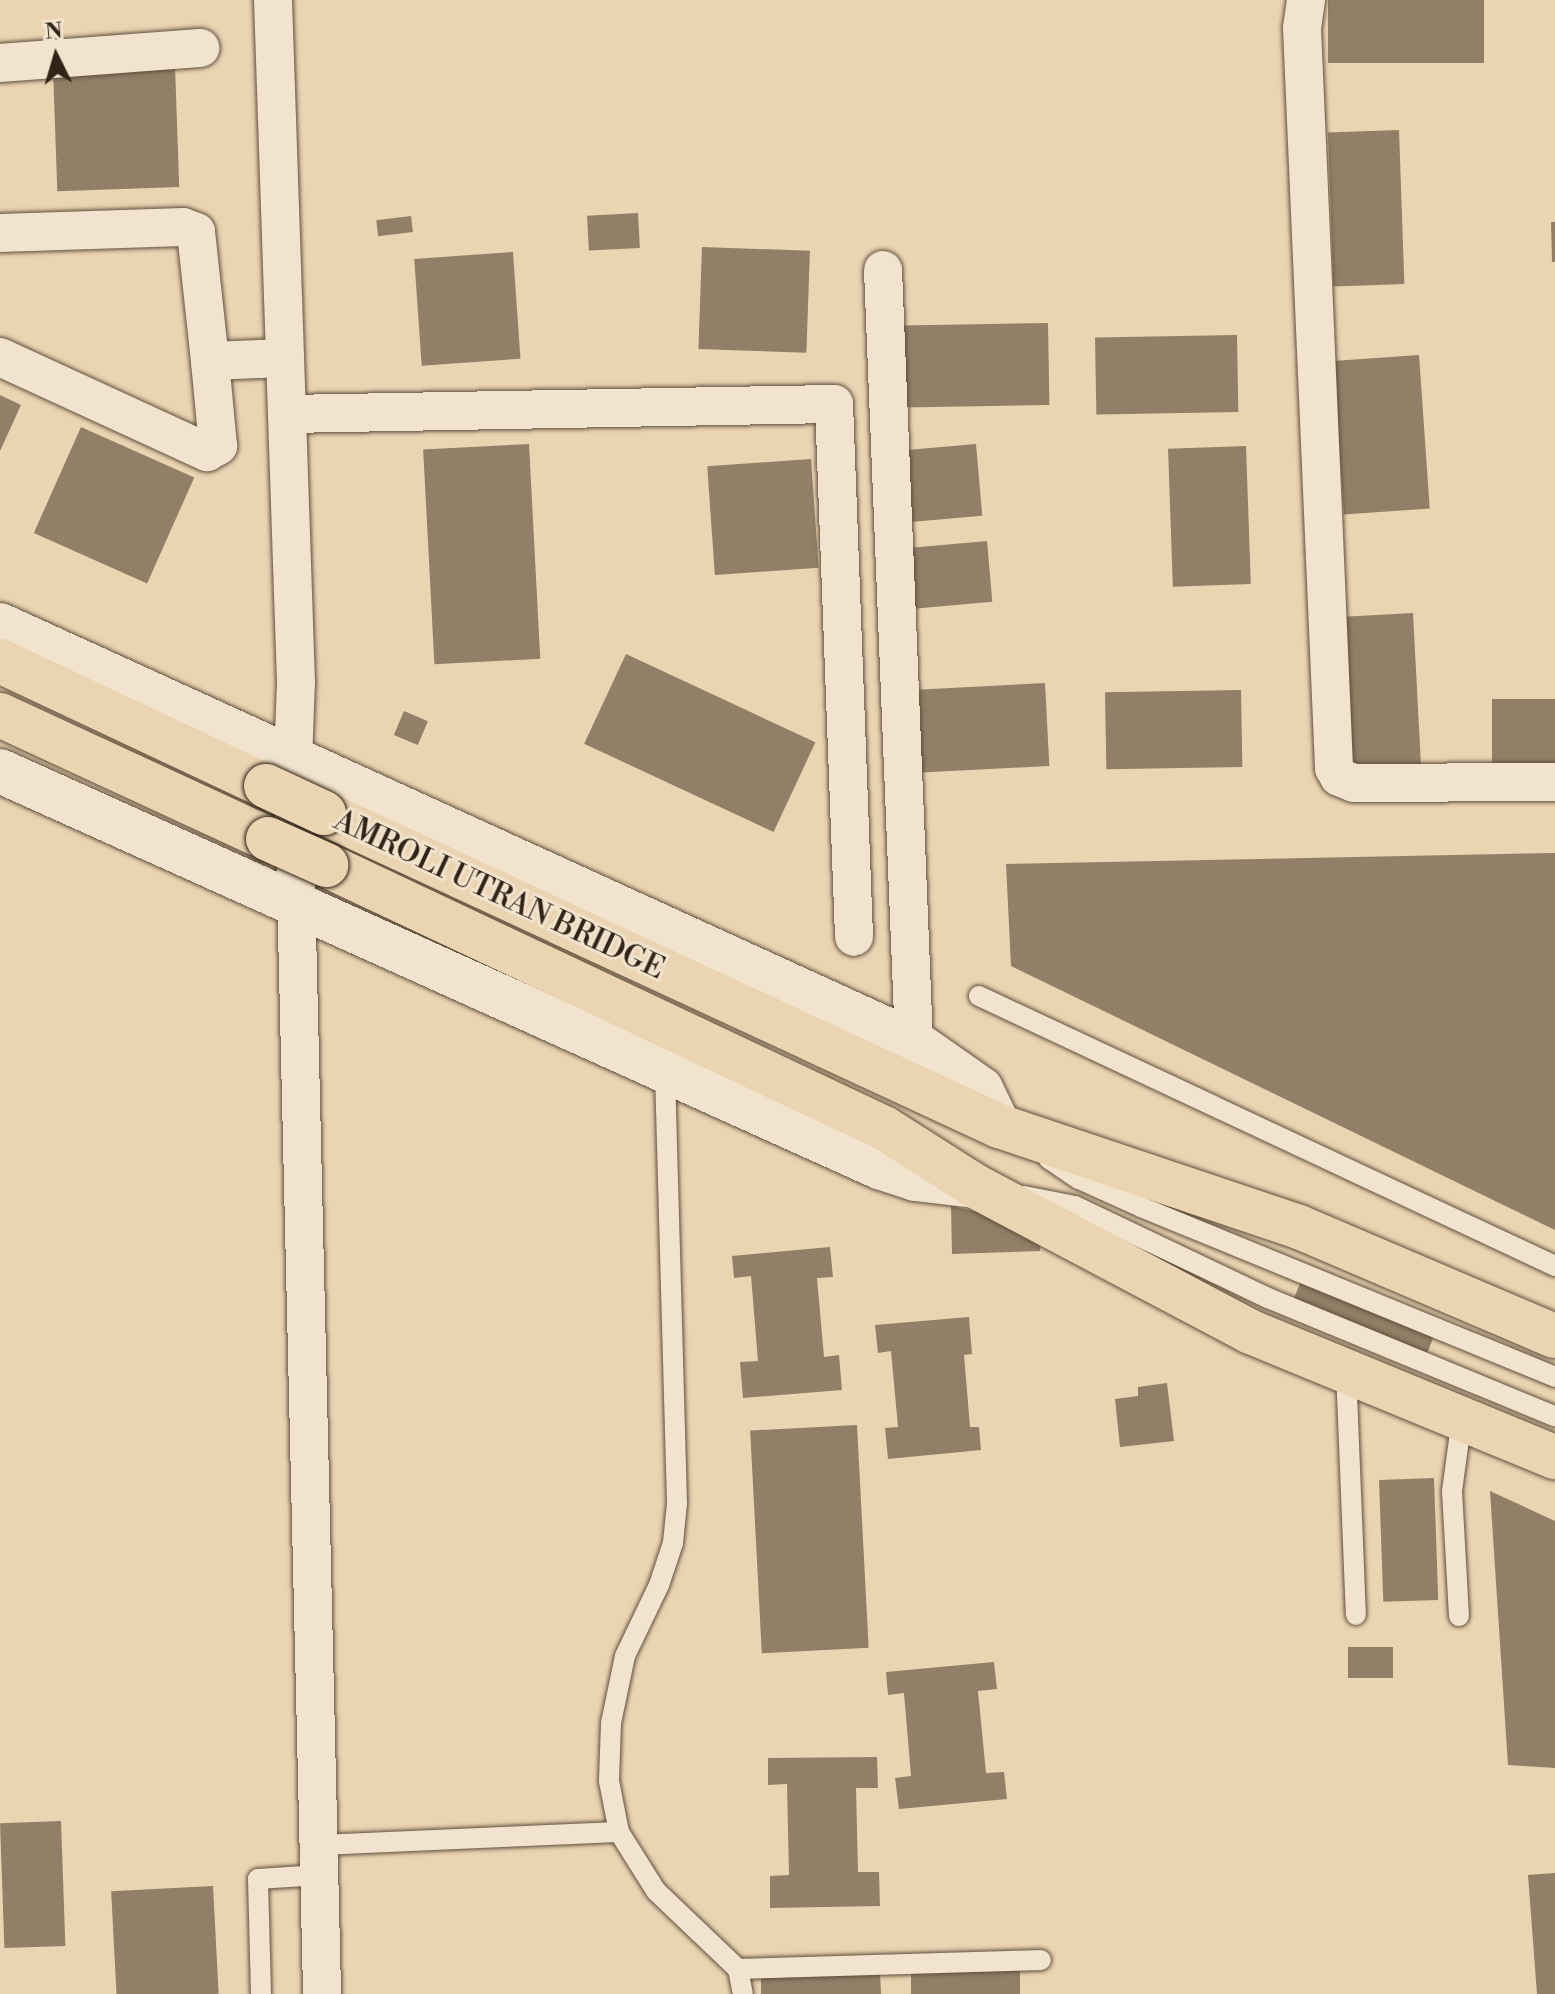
<!DOCTYPE html>
<html>
<head>
<meta charset="utf-8">
<style>
  body { margin:0 }
  #map { position:relative; width:1555px; height:1994px; overflow:hidden; background:#ead4b2; font-family:"Libre Bodoni",serif }
  div>[style] { position:absolute }
  [style*='--x'] { left:calc(var(--x)*1px); top:calc(var(--y)*1px); width:calc(var(--w)*1px); rotate:calc(var(--a)*1deg) }
  .building>* { inset:0; background:#917f67; transform-origin:0 0 }
  .roads { filter:drop-shadow(0 0 2px #5f4f3d) drop-shadow(0 0 2px #5f4f3d) }
  .service>* { height:20px; margin:-10px; padding:0 10px; transform-origin:10px; border-radius:10px; background:#f1e3cd }
  .minor>* { height:38px; margin:-19px; padding:0 19px; transform-origin:19px; border-radius:19px; background:#f1e3cd }
  .secondary>* { height:44px; margin:-22px; padding:0 22px; transform-origin:22px; border-radius:22px; background:#f1e3cd }
  .primary>* { height:44px; margin:-22px; padding:0 22px; transform-origin:22px; border-radius:22px; background:#ead4b2 }
  .bridges { filter:drop-shadow(0 0 2px #312316) drop-shadow(0 0 2px #312316) }
  .primary-bridge>* { height:44px; margin:-22px; padding:0 22px; transform-origin:22px; border-radius:22px; background:#ead4b2 }
  span { translate:-50% -50%; white-space:nowrap; text-align:center; line-height:1.15; -webkit-text-stroke:6px #f1e3cd; paint-order:stroke }
  .street-label { font-size:30px; color:#312316 }
  .north { position:absolute; left:16px; top:16px; width:80px; height:80px; -webkit-text-stroke:6px #f1e3cd; paint-order:stroke; rotate:355deg; font-size:22px; font-weight:700; line-height:32px; text-align:center; color:#312316 }
  .north::after { content:''; display:block; margin:auto; width:28px; height:36px; background:#312316; clip-path:polygon(50% 0,100% 100%,50% 72%,0 100%) }
</style>
</head>
<body>
<div id="map">
  <div class="building">
    <div style="left:1328px;top:0;width:156px;height:63px"></div>
    <div style="left:175px;top:66px;width:121px;height:122px;rotate:88deg"></div>
    <div style="left:1399px;top:130px;width:154px;height:71px;rotate:88deg"></div>
    <div style="left:638px;top:213px;width:35px;height:51px;rotate:87deg"></div>
    <div style="left:411px;top:216px;width:16px;height:35px;rotate:83deg"></div>
    <div style="clip-path:polygon(1551px 222px,1555px 222px,1555px 262px,1552px 262px)"></div>
    <div style="left:702px;top:247px;width:108px;height:102px;rotate:2deg"></div>
    <div style="left:513px;top:252px;width:107px;height:99px;rotate:86deg"></div>
    <div style="left:1048px;top:323px;width:82px;height:145px;rotate:89deg"></div>
    <div style="left:1237px;top:335px;width:77px;height:142px;rotate:89deg"></div>
    <div style="left:1419px;top:355px;width:154px;height:86px;rotate:86deg"></div>
    <div style="clip-path:polygon(0 395px,21px 405px,0 451px)"></div>
    <div style="left:81px;top:427px;width:124px;height:116px;rotate:24deg"></div>
    <div style="left:529px;top:444px;width:215px;height:106px;rotate:87deg"></div>
    <div style="left:976px;top:444px;width:72px;height:72px;rotate:85deg"></div>
    <div style="left:1246px;top:446px;width:138px;height:78px;rotate:88deg"></div>
    <div style="left:811px;top:459px;width:109px;height:104px;rotate:86deg"></div>
    <div style="left:987px;top:541px;width:61px;height:79px;rotate:85deg"></div>
    <div style="left:1413px;top:613px;width:157px;height:79px;rotate:87deg"></div>
    <div style="left:626px;top:654px;width:209px;height:99px;rotate:25deg"></div>
    <div style="left:1045px;top:683px;width:83px;height:138px;rotate:87deg"></div>
    <div style="left:1241px;top:690px;width:77px;height:136px;rotate:89deg"></div>
    <div style="left:1555px;top:699px;width:68px;height:63px;rotate:90deg"></div>
    <div style="left:404px;top:711px;width:26px;height:26px;rotate:23deg"></div>
    <div style="clip-path:polygon(1555px 853px,1555px 1230px,1011px 966px,1006px 864px)"></div>
    <div style="clip-path:polygon(951px 1206px,1041px 1226px,1040px 1251px,952px 1254px)"></div>
    <div style="clip-path:polygon(830px 1247px,833px 1277px,817px 1278px,824px 1357px,839px 1355px,842px 1390px,743px 1398px,740px 1362px,758px 1361px,751px 1276px,734px 1278px,732px 1256px)"></div>
    <div style="left:1303px;top:1276px;width:144px;height:27px;rotate:22deg"></div>
    <div style="clip-path:polygon(969px 1317px,972px 1354px,964px 1355px,970px 1427px,979px 1427px,981px 1450px,888px 1459px,885px 1428px,898px 1427px,891px 1351px,878px 1353px,875px 1325px)"></div>
    <div style="clip-path:polygon(1167px 1383px,1174px 1441px,1120px 1447px,1115px 1399px,1138px 1396px,1138px 1387px)"></div>
    <div style="left:857px;top:1425px;width:223px;height:107px;rotate:87deg"></div>
    <div style="left:1434px;top:1478px;width:122px;height:55px;rotate:88deg"></div>
    <div style="clip-path:polygon(1490px 1491px,1555px 1521px,1555px 1768px,1508px 1765px)"></div>
    <div style="left:1348px;top:1647px;width:45px;height:31px"></div>
    <div style="clip-path:polygon(994px 1662px,997px 1689px,978px 1691px,986px 1773px,1004px 1772px,1007px 1799px,899px 1809px,895px 1778px,911px 1776px,904px 1693px,888px 1695px,886px 1672px)"></div>
    <div style="clip-path:polygon(877px 1757px,878px 1788px,856px 1788px,858px 1872px,879px 1872px,880px 1906px,770px 1908px,770px 1876px,789px 1875px,787px 1784px,768px 1785px,768px 1758px)"></div>
    <div style="left:61px;top:1821px;width:125px;height:61px;rotate:88deg"></div>
    <div style="clip-path:polygon(1555px 1873px,1555px 1994px,1537px 1994px,1528px 1875px)"></div>
    <div style="left:213px;top:1886px;width:108px;height:102px;rotate:87deg"></div>
    <div style="left:1020px;top:1970px;width:24px;height:109px;rotate:90deg"></div>
    <div style="clip-path:polygon(880px 1972px,881px 1994px,761px 1994px,761px 1978px)"></div>
  </div>
  <div class="roads">
    <div class="service">
      <div style="--x:979;--y:996;--w:636;--a:25.11"></div>
      <div style="--x:665;--y:1073;--w:430;--a:88.4"></div>
      <div style="--x:677;--y:1503;--w:40;--a:95.7"></div>
      <div style="--x:673;--y:1543;--w:44;--a:108.4"></div>
      <div style="--x:659;--y:1585;--w:79;--a:115.6"></div>
      <div style="--x:625;--y:1656;--w:68;--a:101.8"></div>
      <div style="--x:611;--y:1723;--w:58;--a:92"></div>
      <div style="--x:609;--y:1781;--w:52;--a:78.9"></div>
      <div style="--x:619;--y:1832;--w:70;--a:57.9"></div>
      <div style="--x:656;--y:1891;--w:113;--a:43.6"></div>
      <div style="--x:738;--y:1969;--w:25;--a:79"></div>
      <div style="--x:1049;--y:1159;--w:36;--a:34"></div>
      <div style="--x:1079;--y:1179;--w:68;--a:24.3"></div>
      <div style="--x:1141;--y:1207;--w:448;--a:22.3"></div>
      <div style="--x:1024;--y:1196;--w:52;--a:11.1"></div>
      <div style="--x:1075;--y:1206;--w:214;--a:25.5"></div>
      <div style="--x:1268;--y:1298;--w:310;--a:22.4"></div>
      <div style="--x:1346;--y:1369;--w:246;--a:87.7"></div>
      <div style="--x:1459;--y:1616;--w:125;--a:-93.2"></div>
      <div style="--x:1452;--y:1491;--w:74;--a:-82.2"></div>
      <div style="--x:318;--y:1845;--w:301;--a:-2.5"></div>
      <div style="--x:738;--y:1969;--w:303;--a:-1.7"></div>
      <div style="--x:261;--y:1994;--w:115;--a:-91.5"></div>
      <div style="--x:258;--y:1879;--w:61;--a:-3.8"></div>
    </div>
    <div class="minor">
      <div style="--x:273;--y:0;--w:682;--a:88.07"></div>
      <div style="--x:296;--y:682;--w:78;--a:92.2"></div>
      <div style="--x:293;--y:760;--w:1234;--a:88.65"></div>
      <div style="--x:1306;--y:0;--w:28;--a:98"></div>
      <div style="--x:1302;--y:28;--w:741;--a:87.52"></div>
      <div style="--x:1334;--y:768;--w:10;--a:61"></div>
      <div style="--x:1339;--y:777;--w:16;--a:22"></div>
      <div style="--x:1354;--y:783;--w:201;--a:-0.3"></div>
      <div style="--x:0;--y:63;--w:201;--a:-4.3"></div>
      <div style="--x:0;--y:233;--w:183;--a:-1.9"></div>
      <div style="--x:183;--y:227;--w:14;--a:21"></div>
      <div style="--x:196;--y:232;--w:130;--a:83.8"></div>
      <div style="--x:883;--y:270;--w:773;--a:87.7"></div>
      <div style="--x:0;--y:357;--w:228;--a:24.7"></div>
      <div style="--x:207;--y:452;--w:13;--a:-29"></div>
      <div style="--x:218;--y:446;--w:85;--a:-95.4"></div>
      <div style="--x:210;--y:361;--w:75;--a:-2.3"></div>
      <div style="--x:287;--y:414;--w:547;--a:-1.05"></div>
      <div style="--x:834;--y:404;--w:533;--a:87.85"></div>
    </div>
    <div class="secondary">
      <div style="--x:0;--y:625;--w:1005;--a:24.52"></div>
      <div style="--x:914;--y:1042;--w:82;--a:35"></div>
      <div style="--x:981;--y:1089;--w:41;--a:64.1"></div>
      <div style="--x:0;--y:771;--w:964;--a:24.25"></div>
      <div style="--x:879;--y:1167;--w:38;--a:18"></div>
      <div style="--x:915;--y:1179;--w:60;--a:6.7"></div>
    </div>
    <div class="primary">
      <div style="--x:0;--y:661;--w:294;--a:25.2"></div>
      <div style="--x:0;--y:715;--w:295;--a:24.8"></div>
      <div style="--x:324;--y:813;--w:744;--a:24.88"></div>
      <div style="--x:999;--y:1126;--w:317;--a:18.6"></div>
      <div style="--x:1299;--y:1227;--w:278;--a:23.1"></div>
      <div style="--x:326;--y:865;--w:617;--a:25.24"></div>
      <div style="--x:884;--y:1128;--w:108;--a:32.5"></div>
      <div style="--x:975;--y:1186;--w:312;--a:27.9"></div>
      <div style="--x:1251;--y:1332;--w:329;--a:22.4"></div>
    </div>
  </div>
  <div class="bridges">
    <div class="primary-bridge">
      <div style="--x:266;--y:786;--w:64;--a:25"></div>
      <div style="--x:268;--y:839;--w:64;--a:24.1"></div>
    </div>
  </div>
  <div class="street-label">
    <span style="left:499px;top:895px;rotate:25deg">AMROLI UTRAN BRIDGE</span>
  </div>
  <div class="north">N</div>
</div>
</body>
</html>
